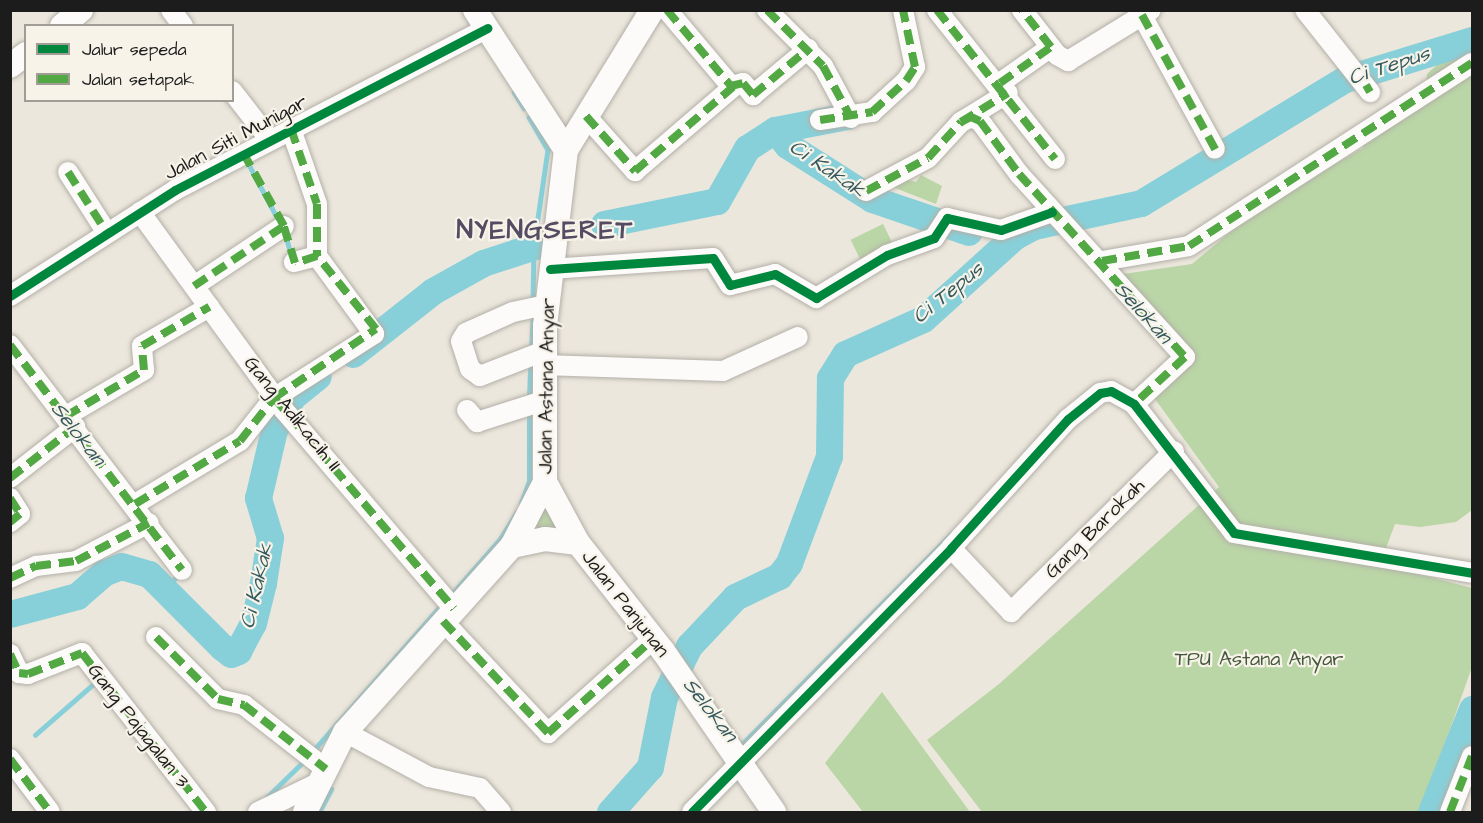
<!DOCTYPE html>
<html>
<head>
<meta charset="utf-8">
<style>
  body { margin:0 }
  #map { position:relative; width:1483px; height:823px; overflow:hidden; background:#ece7dc; font-family:"Architects Daughter",sans-serif }
  div>[style] { position:absolute }
  [style*='--x'] { left:calc(var(--x)*1px); top:calc(var(--y)*1px); width:calc(var(--w)*1px); rotate:calc(var(--a)*1deg) }
  .green>* { inset:0; background:#bad5a6; transform-origin:0 0 }
  .stream>* { height:4.5px; margin:-2.25px; padding:0 2.25px; transform-origin:2.25px; border-radius:2.25px; background:#88d0d9 }
  .river>* { height:27px; margin:-13.5px; padding:0 13.5px; transform-origin:13.5px; border-radius:13.5px; background:#88d0d9 }
  .roads { filter:drop-shadow(0 0 2px #b2afa8) drop-shadow(0 0 2px #b2afa8) }
  .minor>* { height:20px; margin:-10px; padding:0 10px; transform-origin:10px; border-radius:10px; background:#fcfbfa }
  .major>* { height:24px; margin:-12px; padding:0 12px; transform-origin:12px; border-radius:12px; background:#fcfbfa }
  .quiet>* { height:8px; margin-top:-4px; transform-origin:0; background:repeating-linear-gradient(90deg,#52a943 0 15px,transparent 0 23px) }
  .cycleway>* { height:9px; margin:-4.5px; padding:0 4.5px; transform-origin:4.5px; border-radius:4.5px; background:#00873e }
  span { translate:-50% -50%; white-space:nowrap; text-align:center; line-height:1.15; -webkit-text-stroke:4.5px #f7f3e8; paint-order:stroke }
  .street-label { font-size:20px; color:#1c1c1c }
  .park-label { font-size:20px; color:#45583d }
  .water-label { font-size:21px; color:#33585e; font-style:italic }
  .district-label { font-size:26px; color:#534c63; font-weight:700; letter-spacing:1.5px }
  .frame { position:absolute; inset:0; border:12px solid #1c1c1c; pointer-events:none }
  .legend { position:absolute; left:24px; top:24px; width:210px; height:78px; box-sizing:border-box; background:#f7f3e8; border:2px solid #9f9d96; margin:0; padding:8px 10px; list-style:none; font-size:18px; color:#1c1c1c }
  .legend li { display:flex; align-items:center; gap:12px; height:30px }
  .legend b { width:30px; border:2px solid #9f9d96 }
</style>
</head>
<body>
<div id="map">
  <div class="green">
    <div style="clip-path:polygon(1466px 55px,1472px 63px,1472px 510px,1456px 522px,1420px 527px,1395px 524px,1380px 564px,1472px 588px,1472px 667px,1421px 812px,982px 812px,927px 740px,999px 684px,1219px 487px,1147px 388px,1175px 362px,1116px 275px,1192px 264px,1308px 167px,1318px 174px,1363px 148px,1361px 136px,1425px 98px,1427px 74px,1443px 59px)"></div>
    <div style="clip-path:polygon(921px 175px,942px 186px,936px 204px,890px 186px,900px 178px,916px 182px)"></div>
    <div style="left:883px;top:224px;width:25px;height:36px;rotate:64deg"></div>
    <div style="clip-path:polygon(546px 506px,559px 525px,538px 531px,533px 513px)"></div>
    <div style="clip-path:polygon(882px 692px,970px 812px,863px 812px,825px 763px)"></div>
  </div>
  <div class="stream">
    <div style="--x:514;--y:92;--w:19;--a:58"></div>
    <div style="--x:529;--y:117;--w:38;--a:60"></div>
    <div style="--x:548;--y:150;--w:97;--a:98.3"></div>
    <div style="--x:534;--y:246;--w:57;--a:91"></div>
    <div style="--x:246;--y:159;--w:72;--a:62"></div>
    <div style="--x:285;--y:232;--w:16;--a:75"></div>
    <div style="--x:531;--y:351;--w:37;--a:-87"></div>
    <div style="--x:529;--y:399;--w:36;--a:-88"></div>
    <div style="--x:521;--y:503;--w:23;--a:-70"></div>
    <div style="--x:529;--y:481;--w:70;--a:-90"></div>
    <div style="--x:167;--y:588;--w:19;--a:-51"></div>
    <div style="--x:451;--y:595;--w:74;--a:-48.8"></div>
    <div style="--x:500;--y:539;--w:31;--a:-58"></div>
    <div style="--x:35;--y:735;--w:82;--a:-41.1"></div>
    <div style="--x:739;--y:747;--w:301;--a:-45.1"></div>
    <div style="--x:312;--y:752;--w:198;--a:-48.7"></div>
    <div style="--x:264;--y:800;--w:57;--a:-44.3"></div>
    <div style="--x:319;--y:812;--w:26;--a:-62"></div>
  </div>
  <div class="river">
    <div style="--x:775;--y:130;--w:73;--a:-11"></div>
    <div style="--x:604;--y:224;--w:115;--a:-11.5"></div>
    <div style="--x:717;--y:201;--w:61;--a:-60.5"></div>
    <div style="--x:747;--y:148;--w:33;--a:-33"></div>
    <div style="--x:775;--y:130;--w:19;--a:51"></div>
    <div style="--x:787;--y:145;--w:101;--a:32.4"></div>
    <div style="--x:872;--y:199;--w:102;--a:18.8"></div>
    <div style="--x:353;--y:354;--w:102;--a:-38.2"></div>
    <div style="--x:433;--y:291;--w:57;--a:-29.2"></div>
    <div style="--x:483;--y:263;--w:55;--a:-18.1"></div>
    <div style="--x:10;--y:614;--w:69;--a:-15"></div>
    <div style="--x:77;--y:596;--w:35;--a:-41"></div>
    <div style="--x:103;--y:573;--w:19;--a:-21"></div>
    <div style="--x:121;--y:566;--w:29;--a:16"></div>
    <div style="--x:149;--y:574;--w:103;--a:45"></div>
    <div style="--x:222;--y:647;--w:11;--a:38"></div>
    <div style="--x:231;--y:654;--w:8;--a:-23"></div>
    <div style="--x:238;--y:651;--w:32;--a:-62"></div>
    <div style="--x:253;--y:623;--w:41;--a:-76"></div>
    <div style="--x:263;--y:583;--w:46;--a:-81.2"></div>
    <div style="--x:270;--y:538;--w:42;--a:-106.7"></div>
    <div style="--x:258;--y:498;--w:70;--a:-76.8"></div>
    <div style="--x:274;--y:430;--w:38;--a:-61"></div>
    <div style="--x:292;--y:397;--w:33;--a:-39"></div>
    <div style="--x:610;--y:812;--w:60;--a:-48.4"></div>
    <div style="--x:650;--y:767;--w:71;--a:-78.7"></div>
    <div style="--x:664;--y:697;--w:57;--a:-63.9"></div>
    <div style="--x:689;--y:646;--w:67;--a:-46.8"></div>
    <div style="--x:735;--y:597;--w:49;--a:-25.5"></div>
    <div style="--x:779;--y:576;--w:16;--a:-52"></div>
    <div style="--x:789;--y:563;--w:114;--a:-69.5"></div>
    <div style="--x:829;--y:456;--w:78;--a:-89.3"></div>
    <div style="--x:830;--y:378;--w:28;--a:-58"></div>
    <div style="--x:845;--y:354;--w:85;--a:-24.2"></div>
    <div style="--x:923;--y:319;--w:124;--a:-42.1"></div>
    <div style="--x:1015;--y:236;--w:21;--a:-28"></div>
    <div style="--x:1034;--y:226;--w:109;--a:-12.1"></div>
    <div style="--x:1141;--y:203;--w:239;--a:-31.3"></div>
    <div style="--x:1345;--y:79;--w:133;--a:-17.1"></div>
    <div style="--x:1431;--y:812;--w:111;--a:-68.3"></div>
  </div>
  <div class="roads">
    <div class="minor">
      <div style="--x:171;--y:10;--w:20;--a:53"></div>
      <div style="--x:667;--y:10;--w:99;--a:49.9"></div>
      <div style="--x:731;--y:86;--w:12;--a:-14"></div>
      <div style="--x:743;--y:83;--w:16;--a:50"></div>
      <div style="--x:753;--y:95;--w:72;--a:-39.9"></div>
      <div style="--x:767;--y:10;--w:79;--a:45"></div>
      <div style="--x:823;--y:66;--w:59;--a:61.7"></div>
      <div style="--x:937;--y:10;--w:190;--a:51.6"></div>
      <div style="--x:1022;--y:10;--w:57;--a:52.1"></div>
      <div style="--x:1057;--y:55;--w:13;--a:29"></div>
      <div style="--x:1068;--y:61;--w:97;--a:-31.6"></div>
      <div style="--x:1139;--y:10;--w:158;--a:61.3"></div>
      <div style="--x:1305;--y:10;--w:105;--a:51.6"></div>
      <div style="--x:1000;--y:83;--w:62;--a:-35.2"></div>
      <div style="--x:232;--y:91;--w:62;--a:52.2"></div>
      <div style="--x:586;--y:116;--w:74;--a:48.3"></div>
      <div style="--x:635;--y:171;--w:129;--a:-40.6"></div>
      <div style="--x:820;--y:120;--w:53;--a:-8.7"></div>
      <div style="--x:872;--y:112;--w:46;--a:-42.4"></div>
      <div style="--x:906;--y:81;--w:17;--a:-57"></div>
      <div style="--x:915;--y:67;--w:58;--a:-101.9"></div>
      <div style="--x:961;--y:122;--w:11;--a:-27"></div>
      <div style="--x:971;--y:117;--w:10;--a:24"></div>
      <div style="--x:980;--y:121;--w:66;--a:53.7"></div>
      <div style="--x:1019;--y:174;--w:247;--a:47.8"></div>
      <div style="--x:1185;--y:357;--w:69;--a:137.3"></div>
      <div style="--x:291;--y:129;--w:79;--a:70.9"></div>
      <div style="--x:317;--y:204;--w:52;--a:90"></div>
      <div style="--x:68;--y:172;--w:72;--a:57.4"></div>
      <div style="--x:866;--y:191;--w:70;--a:-28"></div>
      <div style="--x:928;--y:158;--w:49;--a:-47.5"></div>
      <div style="--x:961;--y:122;--w:55;--a:-31.7"></div>
      <div style="--x:140;--y:212;--w:245;--a:54"></div>
      <div style="--x:284;--y:410;--w:262;--a:49.5"></div>
      <div style="--x:1102;--y:261;--w:88;--a:-9.8"></div>
      <div style="--x:1189;--y:246;--w:337;--a:-32.9"></div>
      <div style="--x:550;--y:269;--w:163;--a:-3.9"></div>
      <div style="--x:713;--y:258;--w:32;--a:58"></div>
      <div style="--x:730;--y:285;--w:46;--a:-13.7"></div>
      <div style="--x:775;--y:274;--w:48;--a:30.3"></div>
      <div style="--x:816;--y:298;--w:83;--a:-31.2"></div>
      <div style="--x:887;--y:255;--w:50;--a:-19.9"></div>
      <div style="--x:934;--y:238;--w:24;--a:-57"></div>
      <div style="--x:947;--y:218;--w:55;--a:12.5"></div>
      <div style="--x:1001;--y:230;--w:54;--a:-19.4"></div>
      <div style="--x:194;--y:286;--w:108;--a:-33.7"></div>
      <div style="--x:10;--y:296;--w:196;--a:-32.7"></div>
      <div style="--x:175;--y:190;--w:352;--a:-27.4"></div>
      <div style="--x:10;--y:345;--w:283;--a:52.6"></div>
      <div style="--x:544;--y:351;--w:69;--a:158.7"></div>
      <div style="--x:480;--y:376;--w:12;--a:-145"></div>
      <div style="--x:470;--y:369;--w:29;--a:-108"></div>
      <div style="--x:461;--y:341;--w:9;--a:-58"></div>
      <div style="--x:466;--y:333;--w:51;--a:-24.1"></div>
      <div style="--x:513;--y:312;--w:35;--a:-12"></div>
      <div style="--x:543;--y:365;--w:180;--a:1.9"></div>
      <div style="--x:723;--y:371;--w:82;--a:-24.4"></div>
      <div style="--x:467;--y:410;--w:16;--a:50"></div>
      <div style="--x:477;--y:422;--w:69;--a:-17.7"></div>
      <div style="--x:66;--y:416;--w:91;--a:-30.5"></div>
      <div style="--x:144;--y:370;--w:24;--a:-95"></div>
      <div style="--x:142;--y:346;--w:78;--a:-30.2"></div>
      <div style="--x:10;--y:478;--w:83;--a:-38.1"></div>
      <div style="--x:10;--y:498;--w:19;--a:58"></div>
      <div style="--x:20;--y:514;--w:13;--a:141"></div>
      <div style="--x:135;--y:504;--w:122;--a:-31"></div>
      <div style="--x:240;--y:441;--w:55;--a:-51.7"></div>
      <div style="--x:274;--y:398;--w:119;--a:-32.6"></div>
      <div style="--x:374;--y:334;--w:97;--a:-126.2"></div>
      <div style="--x:317;--y:256;--w:24;--a:165"></div>
      <div style="--x:951;--y:548;--w:88;--a:46.8"></div>
      <div style="--x:1011;--y:612;--w:229;--a:-44.6"></div>
      <div style="--x:10;--y:578;--w:29;--a:-25"></div>
      <div style="--x:36;--y:566;--w:40;--a:-7.1"></div>
      <div style="--x:76;--y:561;--w:82;--a:-27.5"></div>
      <div style="--x:443;--y:621;--w:154;--a:46.8"></div>
      <div style="--x:548;--y:733;--w:141;--a:-41.8"></div>
      <div style="--x:156;--y:637;--w:88;--a:45"></div>
      <div style="--x:218;--y:699;--w:27;--a:13"></div>
      <div style="--x:244;--y:705;--w:104;--a:38"></div>
      <div style="--x:10;--y:654;--w:21;--a:65"></div>
      <div style="--x:19;--y:673;--w:9;--a:6"></div>
      <div style="--x:28;--y:674;--w:58;--a:-21.3"></div>
      <div style="--x:82;--y:653;--w:202;--a:52.1"></div>
      <div style="--x:345;--y:732;--w:95;--a:28.2"></div>
      <div style="--x:429;--y:777;--w:52;--a:12.2"></div>
      <div style="--x:480;--y:788;--w:32;--a:49"></div>
      <div style="--x:10;--y:759;--w:66;--a:53"></div>
      <div style="--x:258;--y:812;--w:69;--a:-25.8"></div>
      <div style="--x:692;--y:812;--w:370;--a:-45.5"></div>
      <div style="--x:951;--y:548;--w:174;--a:-47.8"></div>
      <div style="--x:1068;--y:419;--w:41;--a:-39.1"></div>
      <div style="--x:1100;--y:393;--w:11;--a:-10"></div>
      <div style="--x:1111;--y:391;--w:26;--a:29"></div>
      <div style="--x:1134;--y:404;--w:163;--a:52.2"></div>
      <div style="--x:1234;--y:533;--w:241;--a:9.5"></div>
      <div style="--x:1450;--y:812;--w:60;--a:-68.6"></div>
    </div>
    <div class="major">
      <div style="--x:475;--y:10;--w:167;--a:57"></div>
      <div style="--x:62;--y:26;--w:25;--a:-40"></div>
      <div style="--x:10;--y:66;--w:20;--a:-37"></div>
      <div style="--x:545;--y:482;--w:69;--a:61.6"></div>
      <div style="--x:578;--y:543;--w:137;--a:51.8"></div>
      <div style="--x:663;--y:651;--w:196;--a:55.4"></div>
      <div style="--x:512;--y:546;--w:34;--a:-12"></div>
      <div style="--x:545;--y:539;--w:33;--a:7"></div>
      <div style="--x:305;--y:812;--w:89;--a:-63.4"></div>
      <div style="--x:345;--y:732;--w:250;--a:-48.1"></div>
      <div style="--x:512;--y:546;--w:72;--a:-62.7"></div>
      <div style="--x:545;--y:482;--w:156;--a:-90"></div>
      <div style="--x:545;--y:326;--w:177;--a:-83.2"></div>
      <div style="--x:566;--y:150;--w:164;--a:-58.4"></div>
    </div>
  </div>
  <div class="quiet">
    <div style="--x:667;--y:10;--w:99;--a:49.9"></div>
    <div style="--x:731;--y:86;--w:12;--a:-14"></div>
    <div style="--x:743;--y:83;--w:16;--a:50"></div>
    <div style="--x:753;--y:95;--w:72;--a:-39.9"></div>
    <div style="--x:767;--y:10;--w:79;--a:45"></div>
    <div style="--x:823;--y:66;--w:59;--a:61.7"></div>
    <div style="--x:937;--y:10;--w:190;--a:51.6"></div>
    <div style="--x:1142;--y:15;--w:153;--a:61.4"></div>
    <div style="--x:1000;--y:83;--w:62;--a:-35.2"></div>
    <div style="--x:1051;--y:47;--w:47;--a:-128.1"></div>
    <div style="--x:1366;--y:85;--w:8;--a:60"></div>
    <div style="--x:586;--y:116;--w:74;--a:48.3"></div>
    <div style="--x:635;--y:171;--w:129;--a:-40.6"></div>
    <div style="--x:820;--y:120;--w:53;--a:-8.7"></div>
    <div style="--x:872;--y:112;--w:46;--a:-42.4"></div>
    <div style="--x:906;--y:81;--w:17;--a:-57"></div>
    <div style="--x:915;--y:67;--w:58;--a:-101.9"></div>
    <div style="--x:961;--y:122;--w:11;--a:-27"></div>
    <div style="--x:971;--y:117;--w:10;--a:24"></div>
    <div style="--x:980;--y:121;--w:66;--a:53.7"></div>
    <div style="--x:1019;--y:174;--w:247;--a:47.8"></div>
    <div style="--x:1185;--y:357;--w:69;--a:137.3"></div>
    <div style="--x:291;--y:129;--w:79;--a:70.9"></div>
    <div style="--x:317;--y:204;--w:52;--a:90"></div>
    <div style="--x:68;--y:172;--w:72;--a:57.4"></div>
    <div style="--x:866;--y:191;--w:70;--a:-28"></div>
    <div style="--x:928;--y:158;--w:49;--a:-47.5"></div>
    <div style="--x:961;--y:122;--w:55;--a:-31.7"></div>
    <div style="--x:1102;--y:261;--w:88;--a:-9.8"></div>
    <div style="--x:1189;--y:246;--w:337;--a:-32.9"></div>
    <div style="--x:194;--y:286;--w:108;--a:-33.7"></div>
    <div style="--x:10;--y:345;--w:283;--a:52.6"></div>
    <div style="--x:274;--y:398;--w:277;--a:49.5"></div>
    <div style="--x:66;--y:416;--w:91;--a:-30.5"></div>
    <div style="--x:144;--y:370;--w:24;--a:-95"></div>
    <div style="--x:142;--y:346;--w:78;--a:-30.2"></div>
    <div style="--x:10;--y:478;--w:83;--a:-38.1"></div>
    <div style="--x:10;--y:498;--w:19;--a:58"></div>
    <div style="--x:20;--y:514;--w:13;--a:141"></div>
    <div style="--x:135;--y:504;--w:122;--a:-31"></div>
    <div style="--x:240;--y:441;--w:55;--a:-51.7"></div>
    <div style="--x:274;--y:398;--w:123;--a:-34.1"></div>
    <div style="--x:376;--y:329;--w:94;--a:-128.9"></div>
    <div style="--x:317;--y:256;--w:23;--a:162"></div>
    <div style="--x:295;--y:263;--w:39;--a:-107"></div>
    <div style="--x:284;--y:226;--w:82;--a:-119.1"></div>
    <div style="--x:10;--y:578;--w:29;--a:-25"></div>
    <div style="--x:36;--y:566;--w:40;--a:-7.1"></div>
    <div style="--x:76;--y:561;--w:82;--a:-27.5"></div>
    <div style="--x:443;--y:621;--w:154;--a:46.8"></div>
    <div style="--x:548;--y:733;--w:141;--a:-41.8"></div>
    <div style="--x:156;--y:637;--w:88;--a:45"></div>
    <div style="--x:218;--y:699;--w:27;--a:13"></div>
    <div style="--x:244;--y:705;--w:104;--a:38"></div>
    <div style="--x:10;--y:654;--w:21;--a:65"></div>
    <div style="--x:19;--y:673;--w:9;--a:6"></div>
    <div style="--x:28;--y:674;--w:58;--a:-21.3"></div>
    <div style="--x:82;--y:653;--w:202;--a:52.1"></div>
    <div style="--x:10;--y:759;--w:66;--a:53"></div>
    <div style="--x:1450;--y:812;--w:60;--a:-68.6"></div>
  </div>
  <div class="cycleway">
    <div style="--x:550;--y:269;--w:163;--a:-3.9"></div>
    <div style="--x:713;--y:258;--w:32;--a:58"></div>
    <div style="--x:730;--y:285;--w:46;--a:-13.7"></div>
    <div style="--x:775;--y:274;--w:48;--a:30.3"></div>
    <div style="--x:816;--y:298;--w:83;--a:-31.2"></div>
    <div style="--x:887;--y:255;--w:50;--a:-19.9"></div>
    <div style="--x:934;--y:238;--w:24;--a:-57"></div>
    <div style="--x:947;--y:218;--w:55;--a:12.5"></div>
    <div style="--x:1001;--y:230;--w:54;--a:-19.4"></div>
    <div style="--x:10;--y:296;--w:196;--a:-32.7"></div>
    <div style="--x:175;--y:190;--w:352;--a:-27.4"></div>
    <div style="--x:692;--y:812;--w:370;--a:-45.5"></div>
    <div style="--x:951;--y:548;--w:174;--a:-47.8"></div>
    <div style="--x:1068;--y:419;--w:41;--a:-39.1"></div>
    <div style="--x:1100;--y:393;--w:11;--a:-10"></div>
    <div style="--x:1111;--y:391;--w:26;--a:29"></div>
    <div style="--x:1134;--y:404;--w:163;--a:52.2"></div>
    <div style="--x:1234;--y:533;--w:241;--a:9.5"></div>
  </div>
  <div class="street-label">
    <span style="left:236px;top:138px;rotate:-28deg">Jalan Siti Munigar</span>
    <span style="left:547px;top:386px;rotate:-89deg">Jalan Astana Anyar</span>
    <span style="left:292px;top:414px;rotate:51deg">Gang Adikacih II</span>
    <span style="left:1095px;top:529px;rotate:-45deg">Gang Barokah</span>
    <span style="left:625px;top:604px;rotate:52deg">Jalan Panjunan</span>
    <span style="left:138px;top:726px;rotate:52deg">Gang Pajagalan 3</span>
  </div>
  <div class="park-label">
    <span style="left:1259px;top:659px">TPU Astana Anyar</span>
  </div>
  <div class="water-label">
    <span style="left:1389px;top:66px;rotate:-18deg">Ci Tepus</span>
    <span style="left:827px;top:169px;rotate:34deg">Ci Kakak</span>
    <span style="left:948px;top:293px;rotate:-39deg">Ci Tepus</span>
    <span style="left:1143px;top:313px;rotate:48deg">Selokan</span>
    <span style="left:78px;top:434px;rotate:52deg">Selokan</span>
    <span style="left:257px;top:586px;rotate:-77deg">Ci Kakak</span>
    <span style="left:710px;top:710px;rotate:52deg">Selokan</span>
  </div>
  <div class="district-label">
    <span style="left:545px;top:231px">NYENGSERET</span>
  </div>
  <div class="frame"></div>
  <ul class="legend">
  <li><b style="height:8px;background:#00873e"></b>Jalur sepeda</li>
  <li><b style="height:8px;background:#52a943"></b>Jalan setapak</li>
  </ul>
</div>
</body>
</html>
